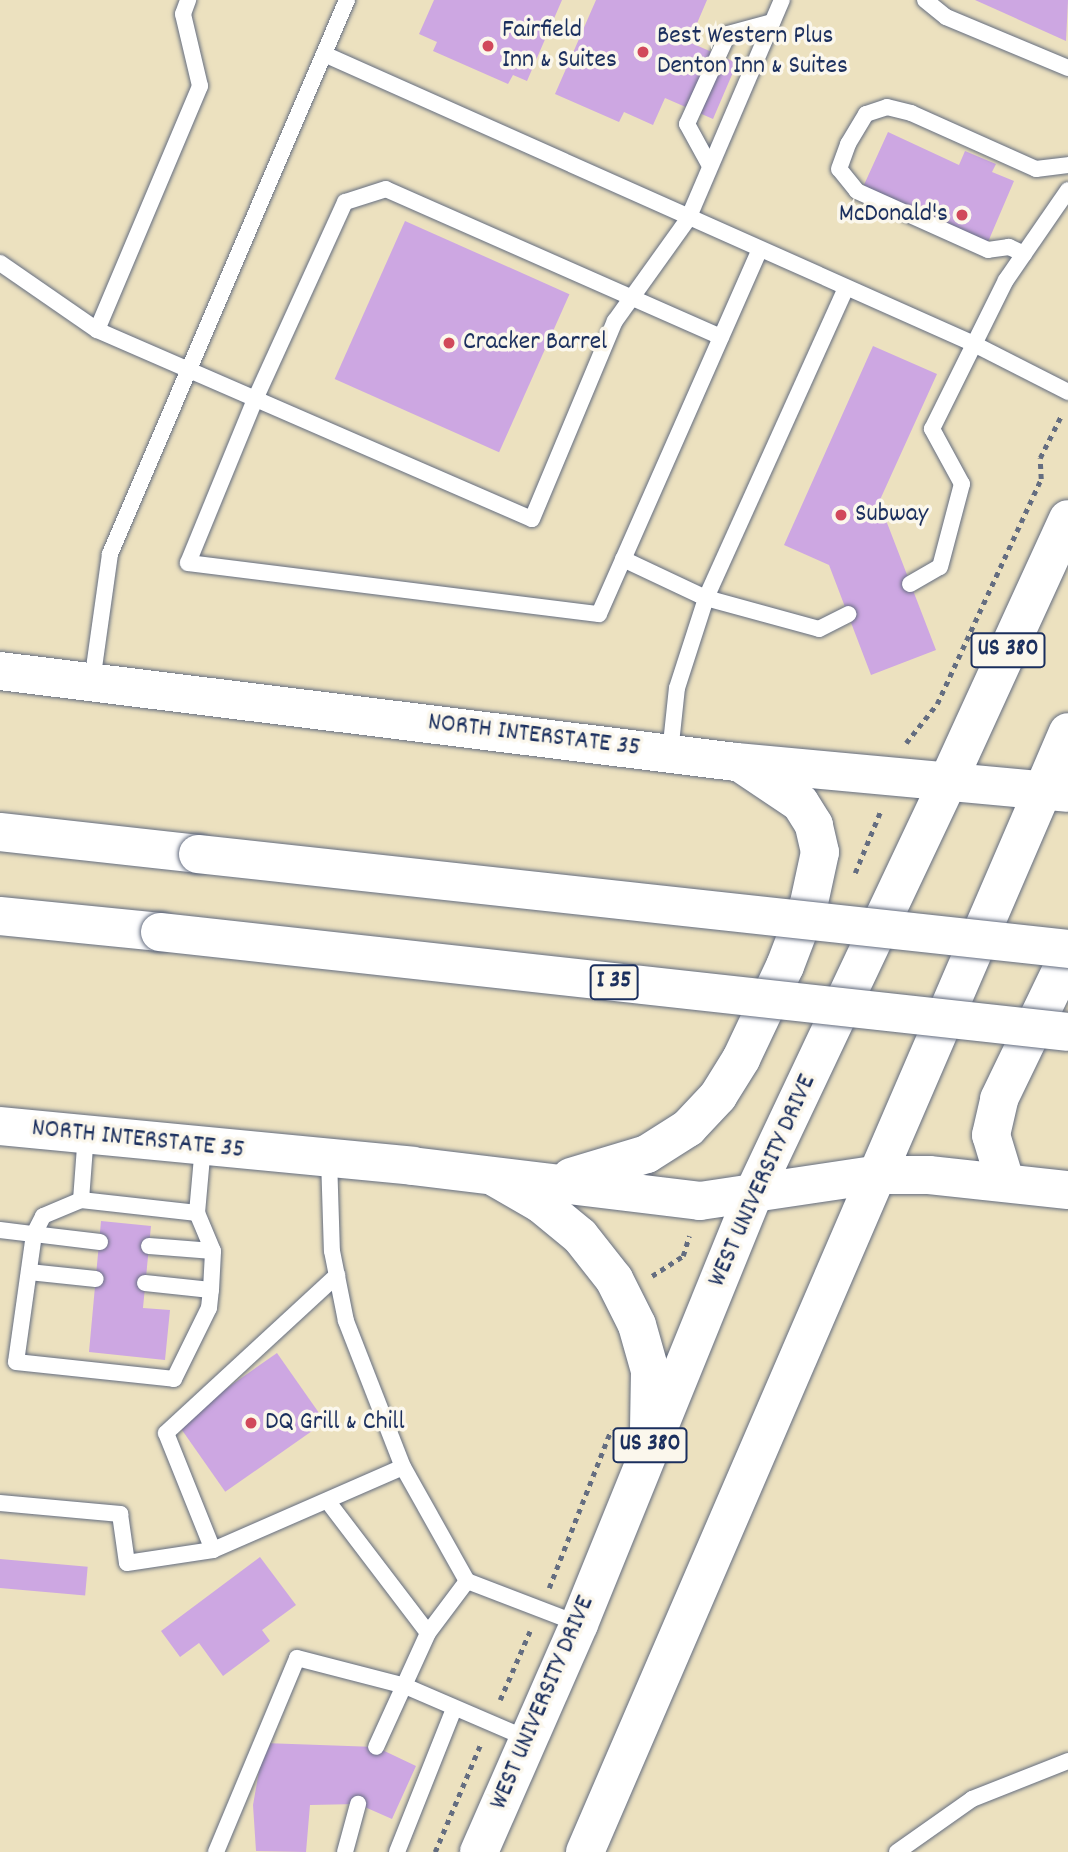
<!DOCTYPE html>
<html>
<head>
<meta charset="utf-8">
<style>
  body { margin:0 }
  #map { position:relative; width:1068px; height:1852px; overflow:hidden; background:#ece1bf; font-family:Dekko,sans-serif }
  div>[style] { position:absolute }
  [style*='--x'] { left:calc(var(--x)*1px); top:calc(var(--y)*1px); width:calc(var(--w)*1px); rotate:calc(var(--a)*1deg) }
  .building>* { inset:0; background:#cda7e2; transform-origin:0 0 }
  .path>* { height:4.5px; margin-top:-2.25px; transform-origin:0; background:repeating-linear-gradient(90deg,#646d80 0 5px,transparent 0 10px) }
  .roads { filter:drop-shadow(0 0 2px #646d80) drop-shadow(0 0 2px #646d80) }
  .service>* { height:16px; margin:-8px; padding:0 8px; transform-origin:8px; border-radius:8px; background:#fff }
  .secondary>* { height:38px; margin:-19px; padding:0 19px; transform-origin:19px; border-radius:19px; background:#fff }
  .primary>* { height:38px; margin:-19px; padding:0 19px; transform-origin:19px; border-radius:19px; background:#fff }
  .trunk>* { height:38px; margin:-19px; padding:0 19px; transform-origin:19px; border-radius:19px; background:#fff }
  .motorway>* { height:38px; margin:-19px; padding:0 19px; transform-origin:19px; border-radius:19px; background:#fff }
  .bridges { filter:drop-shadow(0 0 2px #646d80) drop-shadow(0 0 2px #646d80) }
  .motorway-bridge>* { height:38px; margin:-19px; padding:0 19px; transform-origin:19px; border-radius:19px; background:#fff }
  .dots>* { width:19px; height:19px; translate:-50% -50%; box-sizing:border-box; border:4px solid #fbf7ec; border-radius:50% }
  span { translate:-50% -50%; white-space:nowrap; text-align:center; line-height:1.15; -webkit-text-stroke:7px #fbf7ec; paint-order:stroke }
  .shield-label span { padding:2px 5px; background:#fbf7ec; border:2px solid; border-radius:5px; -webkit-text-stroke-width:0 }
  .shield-label { font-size:24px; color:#1b2f5e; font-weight:700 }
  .poi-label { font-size:26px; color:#1b2f5e }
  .left { translate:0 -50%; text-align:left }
  .right { translate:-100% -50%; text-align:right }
  .street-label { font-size:26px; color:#1b2f5e }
</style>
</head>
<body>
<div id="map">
  <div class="building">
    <div style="clip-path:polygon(434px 0,562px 0,527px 81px,513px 75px,508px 84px,433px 51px,437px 42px,419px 34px)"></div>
    <div style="clip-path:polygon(596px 0,707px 0,689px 42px,737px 63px,713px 119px,665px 98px,653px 125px,624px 112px,619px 122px,555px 94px)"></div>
    <div style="clip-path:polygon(975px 0,1068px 0,1066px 41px)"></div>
    <div style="clip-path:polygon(888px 132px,959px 165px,965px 151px,996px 164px,992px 172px,1014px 181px,988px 242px,863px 187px)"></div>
    <div style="left:405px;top:221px;width:180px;height:173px;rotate:24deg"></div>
    <div style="clip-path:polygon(873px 346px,937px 374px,879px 502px,936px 650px,871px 675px,829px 565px,784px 545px)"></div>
    <div style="clip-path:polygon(101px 1221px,151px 1226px,143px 1308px,170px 1310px,165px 1360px,89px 1352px)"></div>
    <div style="left:277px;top:1353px;width:84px;height:122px;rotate:55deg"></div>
    <div style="clip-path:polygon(260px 1557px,296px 1605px,262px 1630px,270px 1641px,223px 1676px,199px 1643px,180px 1657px,161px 1631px)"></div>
    <div style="left:0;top:1559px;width:88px;height:29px;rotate:5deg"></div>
    <div style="clip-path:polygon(264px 1743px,376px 1747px,416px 1766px,392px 1819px,358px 1804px,310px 1805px,306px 1852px,256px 1851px,253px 1805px)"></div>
  </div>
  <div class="path">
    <div style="--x:906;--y:743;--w:50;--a:-51.5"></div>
    <div style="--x:937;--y:704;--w:248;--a:-65.2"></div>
    <div style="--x:1041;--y:479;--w:21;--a:-93"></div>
    <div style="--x:1040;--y:458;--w:47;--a:-63.4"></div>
    <div style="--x:855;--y:873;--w:68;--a:-67.6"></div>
    <div style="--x:652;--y:1276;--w:37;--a:-33"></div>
    <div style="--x:683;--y:1256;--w:21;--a:-73"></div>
    <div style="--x:549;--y:1588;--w:170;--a:-68.6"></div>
    <div style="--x:500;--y:1700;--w:75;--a:-66.5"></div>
    <div style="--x:435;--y:1852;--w:118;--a:-67.1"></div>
  </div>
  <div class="roads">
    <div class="service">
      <div style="--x:925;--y:0;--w:27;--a:39"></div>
      <div style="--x:946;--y:17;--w:132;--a:22.7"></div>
      <div style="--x:324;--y:54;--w:710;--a:24.04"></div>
      <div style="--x:972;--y:343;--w:108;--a:27"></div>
      <div style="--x:710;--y:166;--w:48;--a:-118.7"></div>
      <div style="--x:687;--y:124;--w:99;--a:-65.5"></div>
      <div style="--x:728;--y:34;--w:46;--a:-15.3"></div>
      <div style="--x:1024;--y:254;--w:17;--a:-155"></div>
      <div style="--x:1009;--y:247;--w:21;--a:172"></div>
      <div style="--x:988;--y:250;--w:144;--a:-155.8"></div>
      <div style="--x:857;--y:191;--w:28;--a:-129"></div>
      <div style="--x:839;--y:169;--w:27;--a:-70"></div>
      <div style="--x:848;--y:144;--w:35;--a:-59"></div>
      <div style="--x:866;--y:114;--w:22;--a:-18"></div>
      <div style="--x:887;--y:107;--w:25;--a:14"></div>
      <div style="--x:911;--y:113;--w:137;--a:24.1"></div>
      <div style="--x:1036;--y:169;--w:32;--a:-7"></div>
      <div style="--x:0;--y:263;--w:118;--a:34.6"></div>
      <div style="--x:97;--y:330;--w:474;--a:23.5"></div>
      <div style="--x:532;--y:519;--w:215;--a:-67.3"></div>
      <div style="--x:615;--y:321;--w:125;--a:-54.4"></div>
      <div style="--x:688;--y:219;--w:238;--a:-66.8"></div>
      <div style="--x:97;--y:330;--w:265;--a:-67.1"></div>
      <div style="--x:200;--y:86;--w:74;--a:-103.3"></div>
      <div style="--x:183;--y:14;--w:15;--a:-70"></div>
      <div style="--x:721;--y:337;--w:366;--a:-156.2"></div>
      <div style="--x:386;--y:189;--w:43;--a:162.4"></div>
      <div style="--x:345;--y:202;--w:214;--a:114.5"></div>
      <div style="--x:256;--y:397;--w:179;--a:112.3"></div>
      <div style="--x:188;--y:563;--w:414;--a:7.1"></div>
      <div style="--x:599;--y:614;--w:397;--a:-66.2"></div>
      <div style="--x:623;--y:559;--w:92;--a:25.2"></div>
      <div style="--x:706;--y:598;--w:117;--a:15.3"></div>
      <div style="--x:819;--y:629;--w:33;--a:-27"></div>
      <div style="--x:910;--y:584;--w:34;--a:-30"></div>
      <div style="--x:940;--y:567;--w:86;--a:-75.2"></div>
      <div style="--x:962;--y:484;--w:63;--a:-118.6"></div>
      <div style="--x:932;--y:429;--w:166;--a:-63.6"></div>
      <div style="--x:1006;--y:280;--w:109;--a:-55.4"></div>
      <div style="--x:92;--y:682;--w:129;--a:-82"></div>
      <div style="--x:110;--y:554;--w:603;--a:-66.84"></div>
      <div style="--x:670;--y:753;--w:65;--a:-83.9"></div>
      <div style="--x:677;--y:688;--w:95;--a:-72.1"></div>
      <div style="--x:706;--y:598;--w:338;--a:-65.7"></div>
      <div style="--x:329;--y:1158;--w:93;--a:88.2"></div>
      <div style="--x:332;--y:1251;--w:71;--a:78.7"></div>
      <div style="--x:346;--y:1321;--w:157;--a:68.7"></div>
      <div style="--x:403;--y:1467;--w:131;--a:60.7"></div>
      <div style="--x:467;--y:1581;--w:120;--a:21"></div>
      <div style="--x:81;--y:1200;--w:66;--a:-85.7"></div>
      <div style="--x:0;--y:1230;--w:34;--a:7"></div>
      <div style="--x:34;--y:1234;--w:20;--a:-63"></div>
      <div style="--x:43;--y:1216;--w:41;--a:-22.8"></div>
      <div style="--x:81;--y:1200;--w:117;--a:6.4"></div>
      <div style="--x:100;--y:1242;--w:66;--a:-173.1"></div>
      <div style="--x:34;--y:1234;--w:129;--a:98"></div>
      <div style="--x:16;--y:1362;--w:159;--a:6.1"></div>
      <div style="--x:174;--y:1379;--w:79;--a:-63.8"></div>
      <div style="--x:209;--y:1308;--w:18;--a:-84"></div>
      <div style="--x:211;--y:1290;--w:39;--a:-87"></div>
      <div style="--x:213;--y:1251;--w:41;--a:-112.8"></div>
      <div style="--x:197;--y:1213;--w:67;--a:-84.9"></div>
      <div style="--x:149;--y:1246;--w:64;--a:4.5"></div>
      <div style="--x:29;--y:1272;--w:67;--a:6"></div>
      <div style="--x:145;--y:1283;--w:66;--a:6.1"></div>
      <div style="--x:0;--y:1503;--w:121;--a:5.2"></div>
      <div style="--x:120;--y:1514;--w:49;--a:81.9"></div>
      <div style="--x:127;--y:1563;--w:87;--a:-8.6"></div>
      <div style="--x:213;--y:1550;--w:207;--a:-23.6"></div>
      <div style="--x:329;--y:1503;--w:163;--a:52.7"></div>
      <div style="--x:428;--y:1633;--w:125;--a:114.5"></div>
      <div style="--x:213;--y:1550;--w:126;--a:-111.9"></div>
      <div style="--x:166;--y:1433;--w:233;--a:-42.7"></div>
      <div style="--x:428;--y:1633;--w:65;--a:-53.1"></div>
      <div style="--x:216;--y:1852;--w:210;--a:-67.3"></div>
      <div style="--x:297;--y:1658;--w:112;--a:14.5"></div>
      <div style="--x:405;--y:1686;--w:134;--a:23.3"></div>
      <div style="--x:345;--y:1852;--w:50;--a:-74.8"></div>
      <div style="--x:397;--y:1852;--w:154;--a:-68.3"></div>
      <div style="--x:897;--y:1852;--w:92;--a:-35.2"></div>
      <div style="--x:972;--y:1799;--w:103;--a:-21.6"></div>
    </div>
    <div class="secondary">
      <div style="--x:0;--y:671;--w:742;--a:7.05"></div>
      <div style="--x:736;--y:762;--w:333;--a:5.3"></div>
      <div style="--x:0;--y:1126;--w:414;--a:5.5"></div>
      <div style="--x:412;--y:1166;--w:290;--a:6.9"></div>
      <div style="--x:700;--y:1201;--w:177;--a:-8.5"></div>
      <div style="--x:875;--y:1175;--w:54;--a:0"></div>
      <div style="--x:929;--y:1175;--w:140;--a:6.2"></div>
      <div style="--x:571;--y:1177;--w:79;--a:-16.8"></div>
      <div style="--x:647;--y:1154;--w:49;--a:-32.4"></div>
      <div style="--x:688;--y:1128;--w:44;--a:-46.8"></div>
      <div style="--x:718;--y:1096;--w:44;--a:-58.1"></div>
      <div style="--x:741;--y:1059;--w:103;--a:-64.7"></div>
      <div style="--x:785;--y:966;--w:67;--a:-69.1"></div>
      <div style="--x:809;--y:903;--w:52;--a:-77.8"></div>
      <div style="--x:820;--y:852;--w:28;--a:-103"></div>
      <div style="--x:814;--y:825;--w:26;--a:-122"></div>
      <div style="--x:800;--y:803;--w:66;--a:-146.1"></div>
      <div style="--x:1005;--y:1181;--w:48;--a:-106.9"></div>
      <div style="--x:991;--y:1135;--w:37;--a:-77"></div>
      <div style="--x:999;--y:1099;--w:159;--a:-64.2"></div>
    </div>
    <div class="primary">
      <div style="--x:948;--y:781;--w:288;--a:-65.4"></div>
      <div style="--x:1043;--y:790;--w:63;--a:-66.7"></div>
    </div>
    <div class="trunk">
      <div style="--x:496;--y:1178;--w:52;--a:30"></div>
      <div style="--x:541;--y:1204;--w:50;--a:39.4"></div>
      <div style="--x:580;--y:1236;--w:55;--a:51.7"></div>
      <div style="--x:614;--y:1279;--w:51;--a:63.4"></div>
      <div style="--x:637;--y:1325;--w:48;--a:74.2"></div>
      <div style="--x:650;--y:1371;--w:59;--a:91"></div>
      <div style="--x:479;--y:1852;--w:249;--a:-66.3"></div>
      <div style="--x:579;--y:1624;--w:466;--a:-67.9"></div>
      <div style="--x:754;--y:1192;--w:454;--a:-64.7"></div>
      <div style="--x:585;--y:1852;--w:1157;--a:-66.67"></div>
    </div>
    <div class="motorway">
      <div style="--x:0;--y:832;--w:199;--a:6.3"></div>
      <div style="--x:0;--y:916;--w:161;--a:5.7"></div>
    </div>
  </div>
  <div class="bridges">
    <div class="motorway-bridge">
      <div style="--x:198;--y:854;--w:875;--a:6.23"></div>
      <div style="--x:160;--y:932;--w:913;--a:6.28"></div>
    </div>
  </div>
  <div class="dots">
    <div style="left:488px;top:46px;background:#d1495b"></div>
    <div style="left:643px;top:52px;background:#d1495b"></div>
    <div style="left:962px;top:215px;background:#d1495b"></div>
    <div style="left:449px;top:343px;background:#d1495b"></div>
    <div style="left:841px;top:515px;background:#d1495b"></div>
    <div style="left:251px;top:1423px;background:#d1495b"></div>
  </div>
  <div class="shield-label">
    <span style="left:1008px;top:650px">US 380</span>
    <span style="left:614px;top:982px">I 35</span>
    <span style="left:650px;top:1445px">US 380</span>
  </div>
  <div class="poi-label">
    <span class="left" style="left:502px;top:46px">Fairfield<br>Inn &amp; Suites</span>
    <span class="left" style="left:657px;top:52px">Best Western Plus<br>Denton Inn &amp; Suites</span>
    <span class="right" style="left:948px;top:215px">McDonald's</span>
    <span class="left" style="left:463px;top:343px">Cracker Barrel</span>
    <span class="left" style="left:855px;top:515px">Subway</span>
    <span class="left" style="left:265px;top:1423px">DQ Grill &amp; Chill</span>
  </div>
  <div class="street-label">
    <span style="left:534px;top:736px;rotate:7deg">NORTH INTERSTATE 35</span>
    <span style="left:138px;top:1140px;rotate:6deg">NORTH INTERSTATE 35</span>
    <span style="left:763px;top:1181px;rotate:-66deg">WEST UNIVERSITY DRIVE</span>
    <span style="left:543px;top:1703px;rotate:-67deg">WEST UNIVERSITY DRIVE</span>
  </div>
</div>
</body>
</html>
